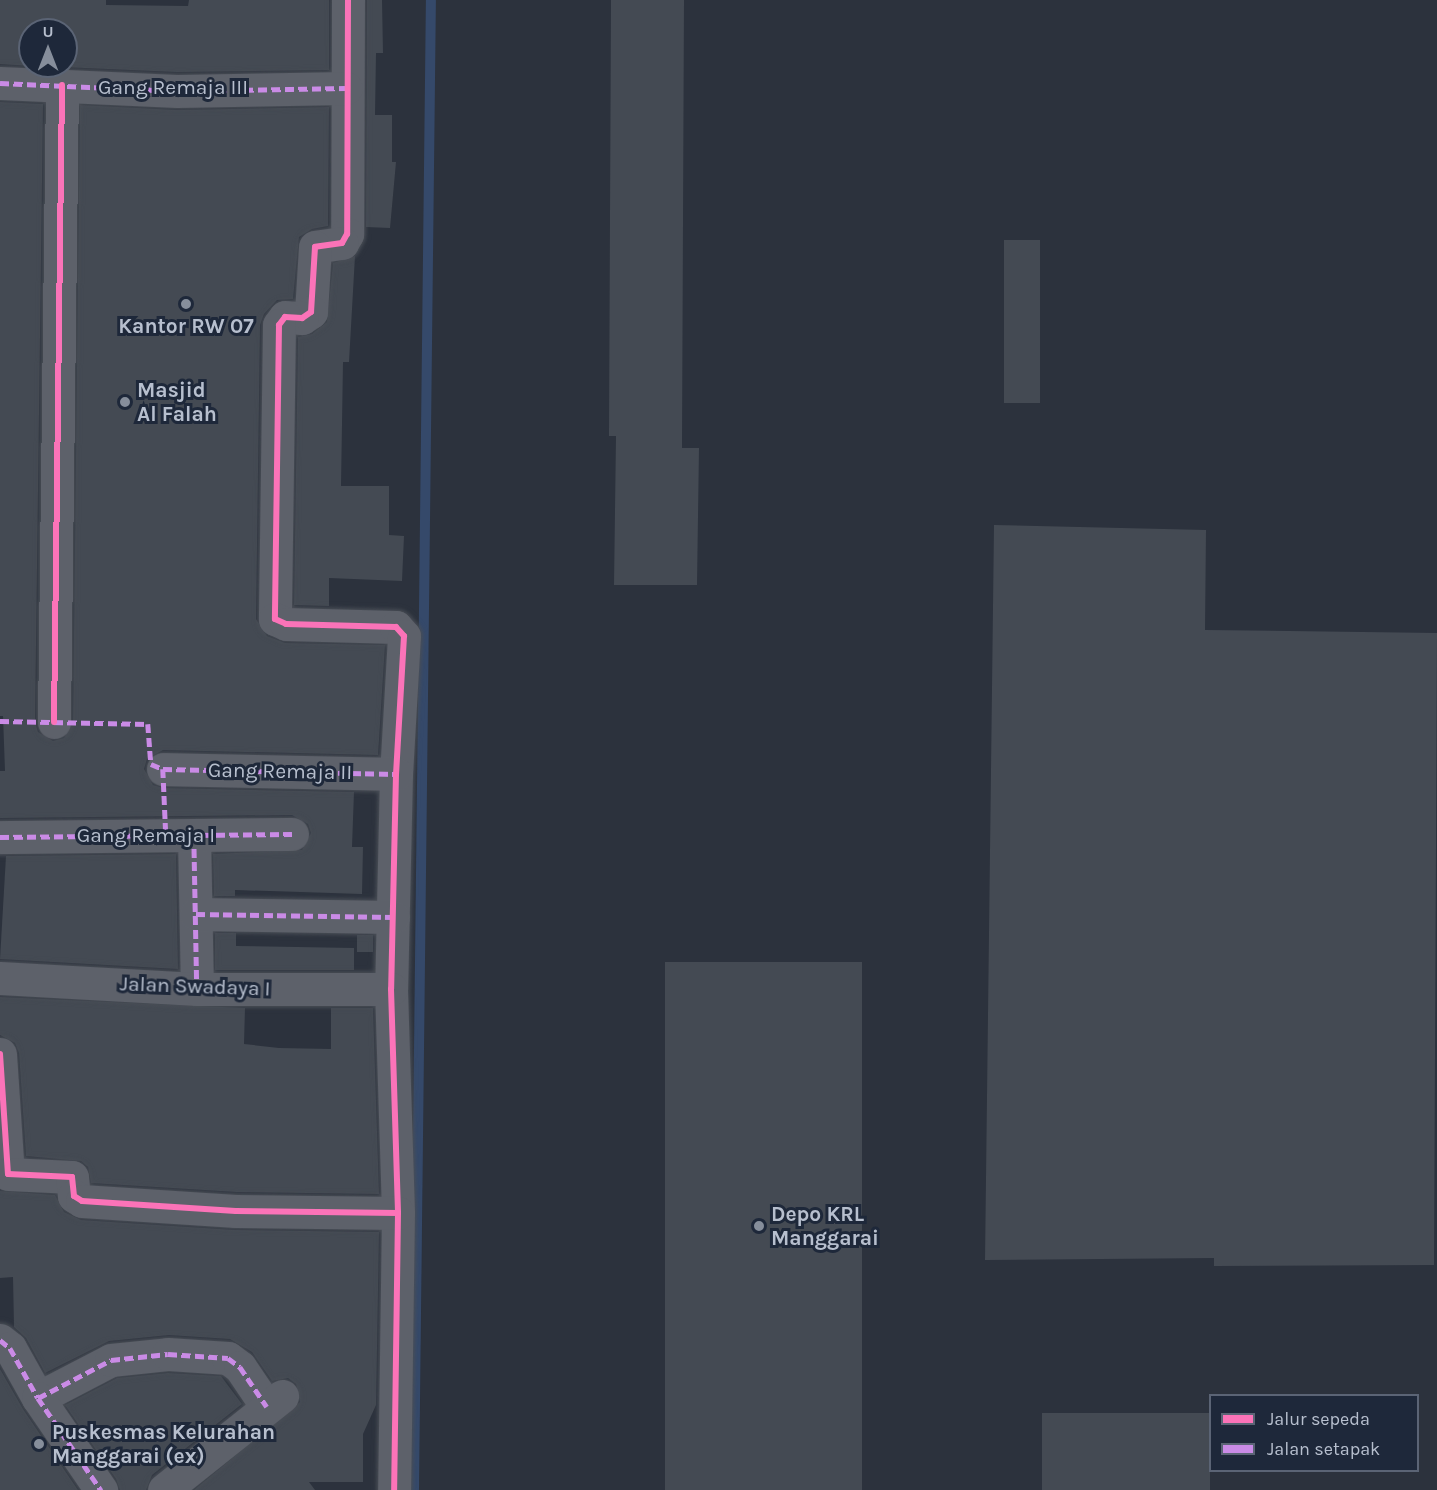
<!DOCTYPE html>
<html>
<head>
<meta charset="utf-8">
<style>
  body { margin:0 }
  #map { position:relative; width:1437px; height:1490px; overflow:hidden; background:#2c323d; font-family:Karla,sans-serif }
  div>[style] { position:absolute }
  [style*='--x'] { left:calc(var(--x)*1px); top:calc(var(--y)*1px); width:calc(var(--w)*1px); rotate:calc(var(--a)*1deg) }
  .stream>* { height:10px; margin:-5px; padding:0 5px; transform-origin:5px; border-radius:5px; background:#35496a }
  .building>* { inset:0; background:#444a53; transform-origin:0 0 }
  .roads { filter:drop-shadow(0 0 2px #494e56) drop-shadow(0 0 2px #494e56) }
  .street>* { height:33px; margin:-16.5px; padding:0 16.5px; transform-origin:16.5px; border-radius:16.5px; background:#5d616a }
  .quiet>* { height:4.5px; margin-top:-2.25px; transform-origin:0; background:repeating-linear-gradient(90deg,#ca8be6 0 9px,transparent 0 13.5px) }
  .cycleway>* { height:6px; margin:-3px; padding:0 3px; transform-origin:3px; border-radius:3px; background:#fb73b8 }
  .dots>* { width:16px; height:16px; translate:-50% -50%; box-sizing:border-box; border:3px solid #1e283a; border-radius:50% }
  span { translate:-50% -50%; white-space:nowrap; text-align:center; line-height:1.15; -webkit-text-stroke:6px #1e283a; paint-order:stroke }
  .street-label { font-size:21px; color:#b7bfce }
  .poi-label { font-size:21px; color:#b7bfce; font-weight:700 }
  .left { translate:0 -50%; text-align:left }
  .legend { position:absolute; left:1209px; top:1394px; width:210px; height:78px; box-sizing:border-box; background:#1e283a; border:2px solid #5b6475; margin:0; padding:8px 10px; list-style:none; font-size:18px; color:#b7bfce }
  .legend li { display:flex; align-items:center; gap:12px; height:30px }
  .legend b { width:30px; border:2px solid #5b6475 }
  .north { position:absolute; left:18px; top:18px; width:60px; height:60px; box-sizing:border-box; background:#1e283a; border:2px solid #5b6475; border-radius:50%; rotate:0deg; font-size:16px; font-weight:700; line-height:24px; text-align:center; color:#b7bfce }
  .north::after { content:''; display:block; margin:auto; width:21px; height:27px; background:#868e9b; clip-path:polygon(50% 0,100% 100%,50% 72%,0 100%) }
</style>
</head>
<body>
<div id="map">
  <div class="stream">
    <div style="--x:414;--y:1490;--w:1490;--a:-89.35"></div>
  </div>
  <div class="building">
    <div style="clip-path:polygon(0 0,106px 0,106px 5px,188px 6px,189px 0,329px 0,329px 70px,177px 72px,39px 66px,66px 66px,66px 30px,30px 30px,30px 66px,0 64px)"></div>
    <div style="clip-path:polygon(367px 0,382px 0,383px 53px,376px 53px,375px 115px,392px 115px,392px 162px,396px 162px,390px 228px,366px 227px)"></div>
    <div style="clip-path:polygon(611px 0,684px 0,682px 448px,699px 448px,697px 585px,614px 585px,616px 436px,609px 436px)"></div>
    <div style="clip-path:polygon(0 102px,43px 104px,35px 722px,38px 732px,53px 741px,64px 738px,73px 722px,80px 105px,176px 110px,329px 107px,328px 226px,312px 229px,299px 237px,293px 299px,277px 300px,264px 314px,260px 325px,256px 619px,267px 636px,285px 643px,385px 645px,378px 755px,163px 750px,147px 759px,144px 769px,153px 785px,163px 788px,354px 792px,352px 847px,363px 847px,362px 894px,235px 890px,235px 896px,214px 896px,213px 854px,302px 850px,311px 833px,308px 824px,292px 815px,0 818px,0 771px,5px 771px,3px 716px,0 716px)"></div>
    <div style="left:1004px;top:240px;width:36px;height:163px"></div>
    <div style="clip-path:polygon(355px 256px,349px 362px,343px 362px,341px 486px,389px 486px,389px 535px,404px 536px,402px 581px,329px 578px,329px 606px,294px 605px,298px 337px,312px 334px,327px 322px,333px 263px)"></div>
    <div style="clip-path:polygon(994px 525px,1206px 530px,1205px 630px,1437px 633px,1434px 1265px,1214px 1266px,1214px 1258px,985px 1260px)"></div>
    <div style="clip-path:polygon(176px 854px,178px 969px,0 959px,6px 856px)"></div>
    <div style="clip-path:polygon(215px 933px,236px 933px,236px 946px,354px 948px,354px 970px,215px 970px)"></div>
    <div style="left:357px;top:935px;width:16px;height:17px"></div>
    <div style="left:665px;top:962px;width:197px;height:528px"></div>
    <div style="clip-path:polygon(0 997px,245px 1008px,244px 1044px,279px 1048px,331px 1049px,331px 1008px,373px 1008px,379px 1194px,237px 1192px,91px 1183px,88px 1167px,81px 1161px,26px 1156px,19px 1053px,15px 1043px,0 1035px)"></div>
    <div style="clip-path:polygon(0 1191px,55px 1195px,64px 1212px,81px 1220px,235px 1230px,379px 1232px,376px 1405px,363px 1434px,363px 1482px,309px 1482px,315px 1490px,194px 1490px,300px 1402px,296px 1384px,288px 1378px,272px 1381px,252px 1352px,230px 1339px,169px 1335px,109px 1341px,45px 1373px,26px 1338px,14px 1327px,13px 1277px,0 1278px)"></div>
    <div style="clip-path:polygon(0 1369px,23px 1409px,78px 1490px,0 1490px)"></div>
    <div style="clip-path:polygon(168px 1373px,221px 1376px,242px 1404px,152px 1475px,146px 1490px,120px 1490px,116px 1479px,65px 1405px,117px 1378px)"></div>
    <div style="left:1042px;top:1413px;width:168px;height:77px"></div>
  </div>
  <div class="roads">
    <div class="street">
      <div style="--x:348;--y:0;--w:234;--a:90.2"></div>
      <div style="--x:347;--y:234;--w:10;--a:119"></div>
      <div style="--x:342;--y:243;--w:27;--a:172"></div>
      <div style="--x:315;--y:247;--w:65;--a:93.5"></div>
      <div style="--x:311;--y:312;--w:11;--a:146"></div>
      <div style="--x:302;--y:318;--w:17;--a:-177"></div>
      <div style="--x:285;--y:317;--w:10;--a:127"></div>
      <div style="--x:279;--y:325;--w:294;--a:90.8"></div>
      <div style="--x:275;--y:619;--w:12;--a:24"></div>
      <div style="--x:286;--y:624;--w:110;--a:1.6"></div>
      <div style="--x:396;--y:627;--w:12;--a:48"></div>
      <div style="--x:404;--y:636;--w:138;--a:93.3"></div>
      <div style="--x:396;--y:774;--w:215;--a:91.3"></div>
      <div style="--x:391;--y:989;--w:224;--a:88.2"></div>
      <div style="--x:398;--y:1213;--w:277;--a:90.8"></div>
      <div style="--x:0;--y:83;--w:177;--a:2.6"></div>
      <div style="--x:177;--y:91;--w:169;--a:-1"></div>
      <div style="--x:54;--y:722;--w:637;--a:-89.28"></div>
      <div style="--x:163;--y:769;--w:233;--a:1.2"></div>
      <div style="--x:194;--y:835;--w:154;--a:88.9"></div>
      <div style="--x:0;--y:837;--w:292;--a:-0.6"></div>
      <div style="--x:196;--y:914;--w:197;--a:0.9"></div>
      <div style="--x:0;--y:978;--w:197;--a:3.2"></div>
      <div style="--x:197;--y:989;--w:194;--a:0"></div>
      <div style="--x:0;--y:1054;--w:120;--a:86.2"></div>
      <div style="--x:8;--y:1174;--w:64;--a:2.7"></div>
      <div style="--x:72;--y:1177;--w:19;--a:84"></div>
      <div style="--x:74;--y:1196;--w:9;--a:32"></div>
      <div style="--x:82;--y:1201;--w:154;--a:3.7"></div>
      <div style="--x:236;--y:1211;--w:162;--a:0.7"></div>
      <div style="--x:0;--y:1340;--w:13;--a:39"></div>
      <div style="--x:10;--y:1348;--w:57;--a:60.8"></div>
      <div style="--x:38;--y:1398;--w:82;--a:-27.5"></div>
      <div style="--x:111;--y:1360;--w:57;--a:-6"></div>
      <div style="--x:168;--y:1354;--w:60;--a:3.8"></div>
      <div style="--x:228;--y:1358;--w:15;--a:37"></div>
      <div style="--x:240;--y:1367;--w:48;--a:56"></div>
      <div style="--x:38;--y:1398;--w:112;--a:55.6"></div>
      <div style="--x:164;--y:1490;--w:151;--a:-38.5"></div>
    </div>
  </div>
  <div class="quiet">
    <div style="--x:0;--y:83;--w:177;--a:2.6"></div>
    <div style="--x:177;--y:91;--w:169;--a:-1"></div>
    <div style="--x:0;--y:721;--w:148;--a:1.2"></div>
    <div style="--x:148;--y:724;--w:40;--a:85.7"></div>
    <div style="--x:151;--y:764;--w:13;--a:23"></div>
    <div style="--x:163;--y:769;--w:66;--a:87.4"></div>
    <div style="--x:163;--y:769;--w:233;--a:1.2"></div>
    <div style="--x:194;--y:835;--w:154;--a:88.9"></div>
    <div style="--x:0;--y:837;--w:292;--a:-0.6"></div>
    <div style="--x:196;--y:914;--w:197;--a:0.9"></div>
    <div style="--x:0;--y:1340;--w:13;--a:39"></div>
    <div style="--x:10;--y:1348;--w:57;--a:60.8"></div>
    <div style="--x:38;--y:1398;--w:82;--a:-27.5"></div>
    <div style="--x:111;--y:1360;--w:57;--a:-6"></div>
    <div style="--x:168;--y:1354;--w:60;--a:3.8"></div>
    <div style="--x:228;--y:1358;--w:15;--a:37"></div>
    <div style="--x:240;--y:1367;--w:48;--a:56"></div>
    <div style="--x:38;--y:1398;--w:112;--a:55.6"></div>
  </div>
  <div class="cycleway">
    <div style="--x:348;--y:0;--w:234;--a:90.2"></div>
    <div style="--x:347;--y:234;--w:10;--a:119"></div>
    <div style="--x:342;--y:243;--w:27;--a:172"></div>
    <div style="--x:315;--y:247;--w:65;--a:93.5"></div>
    <div style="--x:311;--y:312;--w:11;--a:146"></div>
    <div style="--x:302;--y:318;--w:17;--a:-177"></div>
    <div style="--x:285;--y:317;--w:10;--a:127"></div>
    <div style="--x:279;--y:325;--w:294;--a:90.8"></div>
    <div style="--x:275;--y:619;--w:12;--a:24"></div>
    <div style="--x:286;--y:624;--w:110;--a:1.6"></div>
    <div style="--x:396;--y:627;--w:12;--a:48"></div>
    <div style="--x:404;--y:636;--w:138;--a:93.3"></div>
    <div style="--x:396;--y:774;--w:215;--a:91.3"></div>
    <div style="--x:391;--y:989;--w:224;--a:88.2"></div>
    <div style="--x:398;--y:1213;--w:277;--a:90.8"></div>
    <div style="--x:54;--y:722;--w:637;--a:-89.28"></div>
    <div style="--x:0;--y:1054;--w:120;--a:86.2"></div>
    <div style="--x:8;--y:1174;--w:64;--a:2.7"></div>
    <div style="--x:72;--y:1177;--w:19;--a:84"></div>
    <div style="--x:74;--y:1196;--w:9;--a:32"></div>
    <div style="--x:82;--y:1201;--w:154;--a:3.7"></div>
    <div style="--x:236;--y:1211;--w:162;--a:0.7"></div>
  </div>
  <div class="dots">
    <div style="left:186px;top:304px;background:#868e9b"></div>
    <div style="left:125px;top:402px;background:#868e9b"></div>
    <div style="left:759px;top:1226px;background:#868e9b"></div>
    <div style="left:39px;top:1444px;background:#868e9b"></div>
  </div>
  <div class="street-label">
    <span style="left:173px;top:87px">Gang Remaja III</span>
    <span style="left:280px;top:771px;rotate:1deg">Gang Remaja II</span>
    <span style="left:146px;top:835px">Gang Remaja I</span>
    <span style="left:195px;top:986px;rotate:2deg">Jalan Swadaya I</span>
  </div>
  <div class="poi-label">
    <span style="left:186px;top:326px">Kantor RW 07</span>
    <span class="left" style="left:137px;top:402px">Masjid<br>Al Falah</span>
    <span class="left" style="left:771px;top:1226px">Depo KRL<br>Manggarai</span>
    <span class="left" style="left:52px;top:1444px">Puskesmas Kelurahan<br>Manggarai (ex)</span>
  </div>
  <ul class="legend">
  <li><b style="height:8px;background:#fb73b8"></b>Jalur sepeda</li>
  <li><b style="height:8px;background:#ca8be6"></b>Jalan setapak</li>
  </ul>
  <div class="north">U</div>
</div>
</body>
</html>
